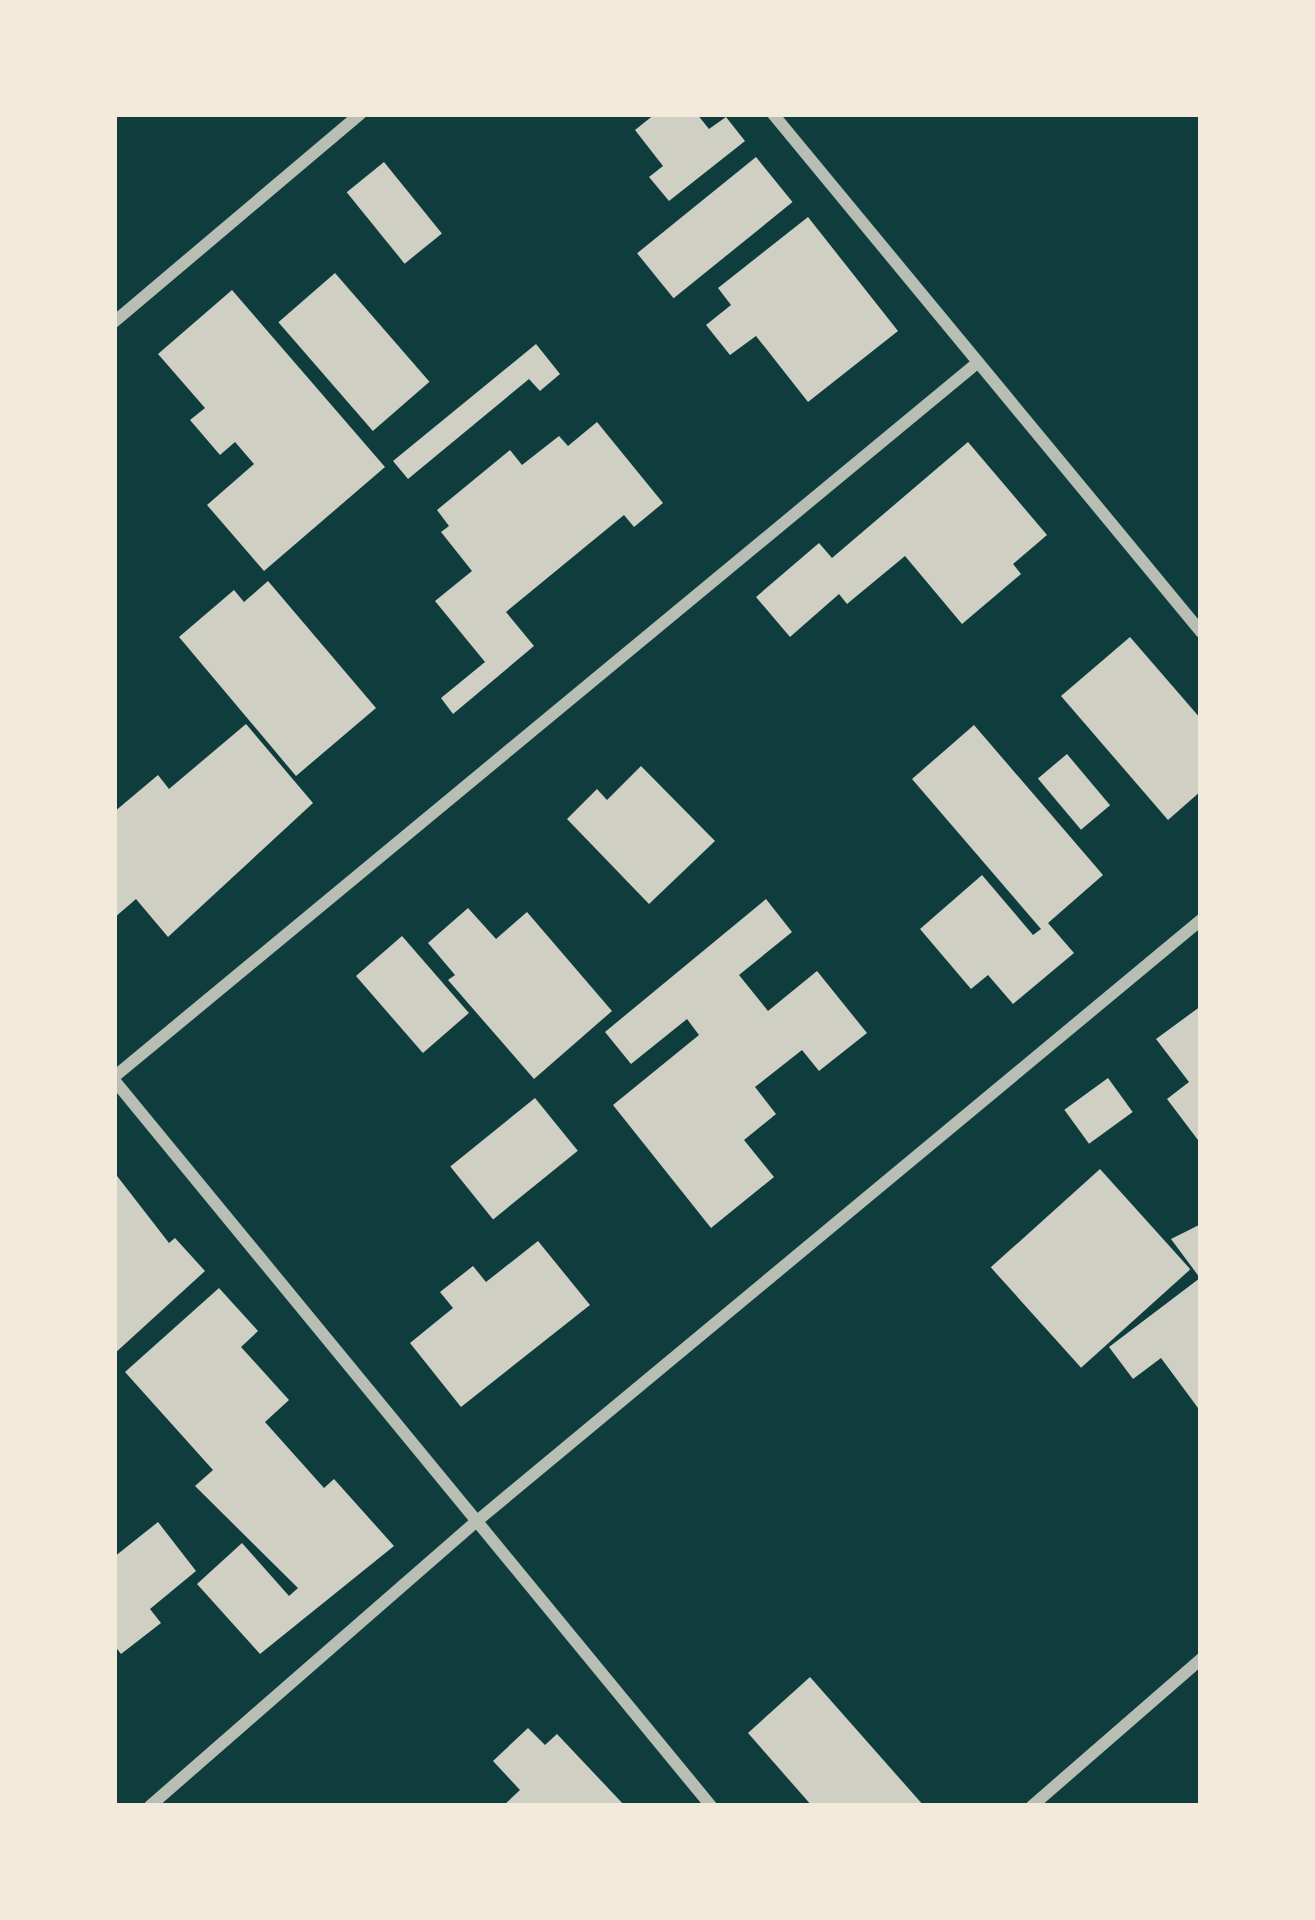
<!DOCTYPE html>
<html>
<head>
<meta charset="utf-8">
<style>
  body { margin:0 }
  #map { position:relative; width:1315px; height:1920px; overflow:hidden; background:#0f3d3e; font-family:"PT Sans",sans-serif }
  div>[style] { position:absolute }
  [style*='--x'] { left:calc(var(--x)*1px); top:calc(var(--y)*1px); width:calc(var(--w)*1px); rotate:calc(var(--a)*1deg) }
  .building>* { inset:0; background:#cfcfc3; transform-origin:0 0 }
  .minor>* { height:12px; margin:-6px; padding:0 6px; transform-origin:6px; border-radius:6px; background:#b8beb3 }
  span { translate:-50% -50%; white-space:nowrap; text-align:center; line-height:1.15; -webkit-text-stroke:9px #f1e9da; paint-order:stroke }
  .frame { position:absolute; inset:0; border:117px solid #f1e9da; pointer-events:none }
</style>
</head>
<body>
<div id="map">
  <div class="building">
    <div style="clip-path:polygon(655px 114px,697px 114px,709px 129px,726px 117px,745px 141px,669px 201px,649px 177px,663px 166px,635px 130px)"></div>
    <div style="left:756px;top:157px;width:58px;height:153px;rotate:51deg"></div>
    <div style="left:384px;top:162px;width:92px;height:48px;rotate:51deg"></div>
    <div style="clip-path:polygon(808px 217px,898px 331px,808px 402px,756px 336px,730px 355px,706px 325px,731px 305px,718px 288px)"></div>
    <div style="left:335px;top:273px;width:144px;height:75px;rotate:49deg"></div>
    <div style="clip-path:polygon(232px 290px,385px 467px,264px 571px,207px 505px,254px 464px,235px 442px,220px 455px,190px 420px,205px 408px,158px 354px)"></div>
    <div style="clip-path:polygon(536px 344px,560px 374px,540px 391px,529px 379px,408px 479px,393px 461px)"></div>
    <div style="clip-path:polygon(597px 422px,663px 503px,634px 527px,624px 515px,506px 612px,534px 646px,453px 714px,441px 698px,485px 662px,435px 601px,472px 571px,441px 532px,449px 526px,437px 510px,510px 450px,522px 465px,559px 436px,568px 446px)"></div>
    <div style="clip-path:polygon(968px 442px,1047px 535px,1013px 564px,1021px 574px,962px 624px,905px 556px,847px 604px,839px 594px,790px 637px,756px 597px,819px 543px,832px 558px)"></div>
    <div style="clip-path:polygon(268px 581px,376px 708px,296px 776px,179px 637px,234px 590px,244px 602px)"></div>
    <div style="clip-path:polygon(1130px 637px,1201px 719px,1201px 791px,1168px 820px,1061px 696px)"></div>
    <div style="clip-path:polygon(246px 724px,313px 803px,168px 937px,136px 899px,114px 918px,114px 812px,158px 775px,169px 789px)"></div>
    <div style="clip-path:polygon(974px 725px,1103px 875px,1048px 923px,1074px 953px,1013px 1004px,988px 975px,971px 989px,920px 929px,982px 875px,1033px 935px,1041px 929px,912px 779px)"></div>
    <div style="left:1067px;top:754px;width:67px;height:38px;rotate:50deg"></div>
    <div style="clip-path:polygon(641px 766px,715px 841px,649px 904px,567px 819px,597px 789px,607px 800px)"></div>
    <div style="clip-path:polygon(766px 899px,792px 932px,739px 975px,768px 1011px,817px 971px,867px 1033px,819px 1071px,802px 1050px,755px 1087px,776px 1114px,744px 1140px,774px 1177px,711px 1228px,613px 1105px,699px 1035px,687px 1019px,631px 1064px,605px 1032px)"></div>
    <div style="clip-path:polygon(468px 908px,496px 939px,527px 912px,612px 1011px,534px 1079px,448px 980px,455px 975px,428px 943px)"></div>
    <div style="left:402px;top:936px;width:102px;height:61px;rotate:49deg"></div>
    <div style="clip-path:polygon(1201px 1006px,1201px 1144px,1167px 1099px,1189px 1082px,1156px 1039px)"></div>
    <div style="left:1108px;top:1078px;width:42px;height:54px;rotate:54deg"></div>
    <div style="left:535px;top:1098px;width:68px;height:109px;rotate:51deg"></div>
    <div style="left:1100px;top:1169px;width:135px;height:147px;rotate:48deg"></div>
    <div style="clip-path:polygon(114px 1172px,169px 1243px,175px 1238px,205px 1271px,114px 1354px)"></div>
    <div style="clip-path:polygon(1201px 1224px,1201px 1412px,1161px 1358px,1133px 1379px,1109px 1347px,1200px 1278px,1171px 1239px)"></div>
    <div style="clip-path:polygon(538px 1241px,590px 1305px,461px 1407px,410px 1343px,453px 1308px,440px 1292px,473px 1266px,486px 1282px)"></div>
    <div style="clip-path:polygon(219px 1288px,258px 1331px,241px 1347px,289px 1400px,265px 1422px,324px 1488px,334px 1479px,394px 1546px,260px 1654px,197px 1584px,242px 1543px,289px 1596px,298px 1588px,195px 1486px,213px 1470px,125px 1372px)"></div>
    <div style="clip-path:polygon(158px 1522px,196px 1571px,150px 1609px,161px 1623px,121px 1654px,114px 1645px,114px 1557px)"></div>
    <div style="clip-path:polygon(810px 1677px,924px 1806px,812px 1806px,748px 1733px)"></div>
    <div style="clip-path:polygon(528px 1728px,545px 1745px,557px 1734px,625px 1806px,503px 1806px,520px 1790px,493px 1761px)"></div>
  </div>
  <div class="minor">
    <div style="--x:773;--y:114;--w:672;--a:50.43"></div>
    <div style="--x:114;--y:322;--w:322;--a:-40.2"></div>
    <div style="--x:114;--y:1077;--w:1120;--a:-39.6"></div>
    <div style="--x:114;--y:1080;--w:940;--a:50.57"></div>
    <div style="--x:150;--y:1806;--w:434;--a:-41.1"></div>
    <div style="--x:477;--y:1521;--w:941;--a:-39.7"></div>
    <div style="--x:1032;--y:1806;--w:224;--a:-41"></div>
  </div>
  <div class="frame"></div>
</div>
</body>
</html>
